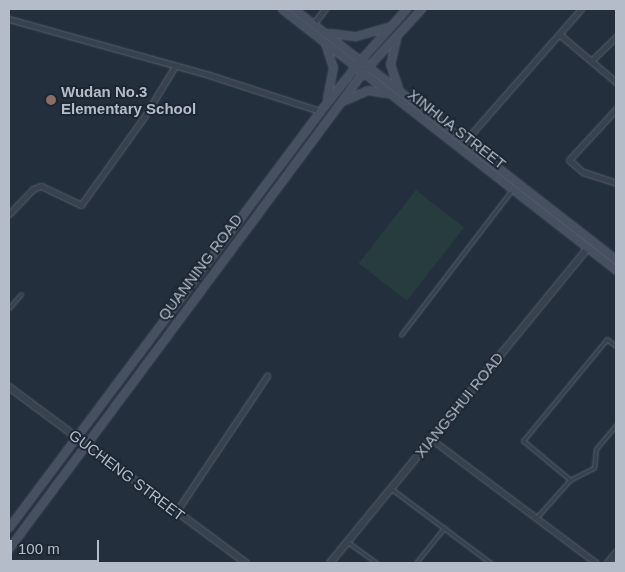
<!DOCTYPE html>
<html>
<head>
<meta charset="utf-8">
<style>
  body { margin:0 }
  #map { position:relative; width:625px; height:572px; overflow:hidden; background:#242f3e; font-family:Arial,sans-serif }
  div>[style] { position:absolute }
  [style*='--x'] { left:calc(var(--x)*1px); top:calc(var(--y)*1px); width:calc(var(--w)*1px); rotate:calc(var(--a)*1deg) }
  .green>* { inset:0; background:#263c3f; transform-origin:0 0 }
  .roads { filter:drop-shadow(0 0 1px #565f6c) drop-shadow(0 0 1px #565f6c) }
  .service>* { height:2.5px; margin:-1.25px; padding:0 1.25px; transform-origin:1.25px; border-radius:1.25px; background:#38414e }
  .minor>* { height:5px; margin:-2.5px; padding:0 2.5px; transform-origin:2.5px; border-radius:2.5px; background:#38414e }
  .tertiary>* { height:6px; margin:-3px; padding:0 3px; transform-origin:3px; border-radius:3px; background:#38414e }
  .secondary>* { height:7px; margin:-3.5px; padding:0 3.5px; transform-origin:3.5px; border-radius:3.5px; background:#465061 }
  .dots>* { width:14px; height:14px; translate:-50% -50%; box-sizing:border-box; border:2px solid #1d2633; border-radius:50% }
  span { translate:-50% -50%; white-space:nowrap; text-align:center; line-height:1.15; -webkit-text-stroke:4px #1d2633; paint-order:stroke }
  .poi-label { font-size:15px; color:#b4bcc9; font-weight:700 }
  .left { translate:0 -50%; text-align:left }
  .street-label { font-size:15px; color:#b4bcc9 }
  .frame { position:absolute; inset:0; border:10px solid #b4bcc9; pointer-events:none }
  .scale { position:absolute; left:10px; top:540px; width:89px; height:22px; box-sizing:border-box; border:2px solid #b4bcc9; border-top:0; padding-left:6px; font-size:15px; line-height:18px; white-space:nowrap; color:#b4bcc9; -webkit-text-stroke:4px #1d2633; paint-order:stroke }
</style>
</head>
<body>
<div id="map">
  <div class="green">
    <div style="left:416px;top:190px;width:61px;height:93px;rotate:38deg"></div>
  </div>
  <div class="roads">
    <div class="service">
      <div style="--x:9;--y:308;--w:18;--a:-49"></div>
      <div style="--x:401;--y:335;--w:181;--a:-52.6"></div>
      <div style="--x:570;--y:480;--w:61;--a:-140.3"></div>
      <div style="--x:523;--y:441;--w:132;--a:-50.5"></div>
      <div style="--x:607;--y:339;--w:11;--a:38"></div>
      <div style="--x:392;--y:489;--w:124;--a:36.8"></div>
      <div style="--x:537;--y:517;--w:50;--a:-48.3"></div>
      <div style="--x:570;--y:480;--w:27;--a:-27"></div>
      <div style="--x:594;--y:468;--w:19;--a:-84"></div>
      <div style="--x:596;--y:449;--w:31;--a:-50"></div>
      <div style="--x:348;--y:542;--w:36;--a:36"></div>
      <div style="--x:416;--y:563;--w:45;--a:-51.3"></div>
    </div>
    <div class="minor">
      <div style="--x:9;--y:19;--w:208;--a:15.6"></div>
      <div style="--x:209;--y:75;--w:117;--a:18"></div>
      <div style="--x:314;--y:23;--w:18;--a:-52"></div>
      <div style="--x:559;--y:34;--w:75;--a:40.1"></div>
      <div style="--x:591;--y:61;--w:35;--a:-44"></div>
      <div style="--x:616;--y:109;--w:69;--a:132.7"></div>
      <div style="--x:569;--y:160;--w:18;--a:41"></div>
      <div style="--x:583;--y:172;--w:35;--a:18"></div>
      <div style="--x:465;--y:141;--w:176;--a:-48.7"></div>
      <div style="--x:9;--y:214;--w:35;--a:-46"></div>
      <div style="--x:33;--y:189;--w:9;--a:-21"></div>
      <div style="--x:41;--y:186;--w:44;--a:25.4"></div>
      <div style="--x:81;--y:205;--w:108;--a:-54.4"></div>
      <div style="--x:144;--y:117;--w:60;--a:-58.7"></div>
      <div style="--x:431;--y:439;--w:206;--a:36.9"></div>
      <div style="--x:176;--y:512;--w:164;--a:-56.2"></div>
    </div>
    <div class="tertiary">
      <div style="--x:9;--y:387;--w:295;--a:36.6"></div>
      <div style="--x:330;--y:563;--w:407;--a:-50.7"></div>
      <div style="--x:608;--y:563;--w:13;--a:-51"></div>
    </div>
    <div class="secondary">
      <div style="--x:282;--y:9;--w:424;--a:38"></div>
      <div style="--x:294;--y:9;--w:408;--a:37.9"></div>
      <div style="--x:330;--y:33;--w:26;--a:7"></div>
      <div style="--x:356;--y:36;--w:32;--a:-16"></div>
      <div style="--x:396;--y:39;--w:26;--a:103"></div>
      <div style="--x:390;--y:64;--w:24;--a:71"></div>
      <div style="--x:325;--y:43;--w:25;--a:72"></div>
      <div style="--x:333;--y:67;--w:31;--a:101"></div>
      <div style="--x:345;--y:100;--w:24;--a:-24"></div>
      <div style="--x:367;--y:90;--w:19;--a:9"></div>
      <div style="--x:9;--y:527;--w:519;--a:-53.22"></div>
      <div style="--x:320;--y:111;--w:66;--a:-51.7"></div>
      <div style="--x:361;--y:59;--w:67;--a:-48"></div>
      <div style="--x:9;--y:548;--w:593;--a:-53.36"></div>
      <div style="--x:363;--y:72;--w:86;--a:-47.4"></div>
    </div>
  </div>
  <div class="dots">
    <div style="left:51px;top:100px;background:#8d6e63"></div>
  </div>
  <div class="poi-label">
    <span class="left" style="left:61px;top:100px">Wudan No.3<br>Elementary School</span>
  </div>
  <div class="street-label">
    <span style="left:457px;top:129px;rotate:38deg">XINHUA STREET</span>
    <span style="left:200px;top:267px;rotate:-53deg">QUANNING ROAD</span>
    <span style="left:459px;top:405px;rotate:-51deg">XIANGSHUI ROAD</span>
    <span style="left:127px;top:475px;rotate:37deg">GUCHENG STREET</span>
  </div>
  <div class="frame"></div>
  <div class="scale">100 m</div>
</div>
</body>
</html>
